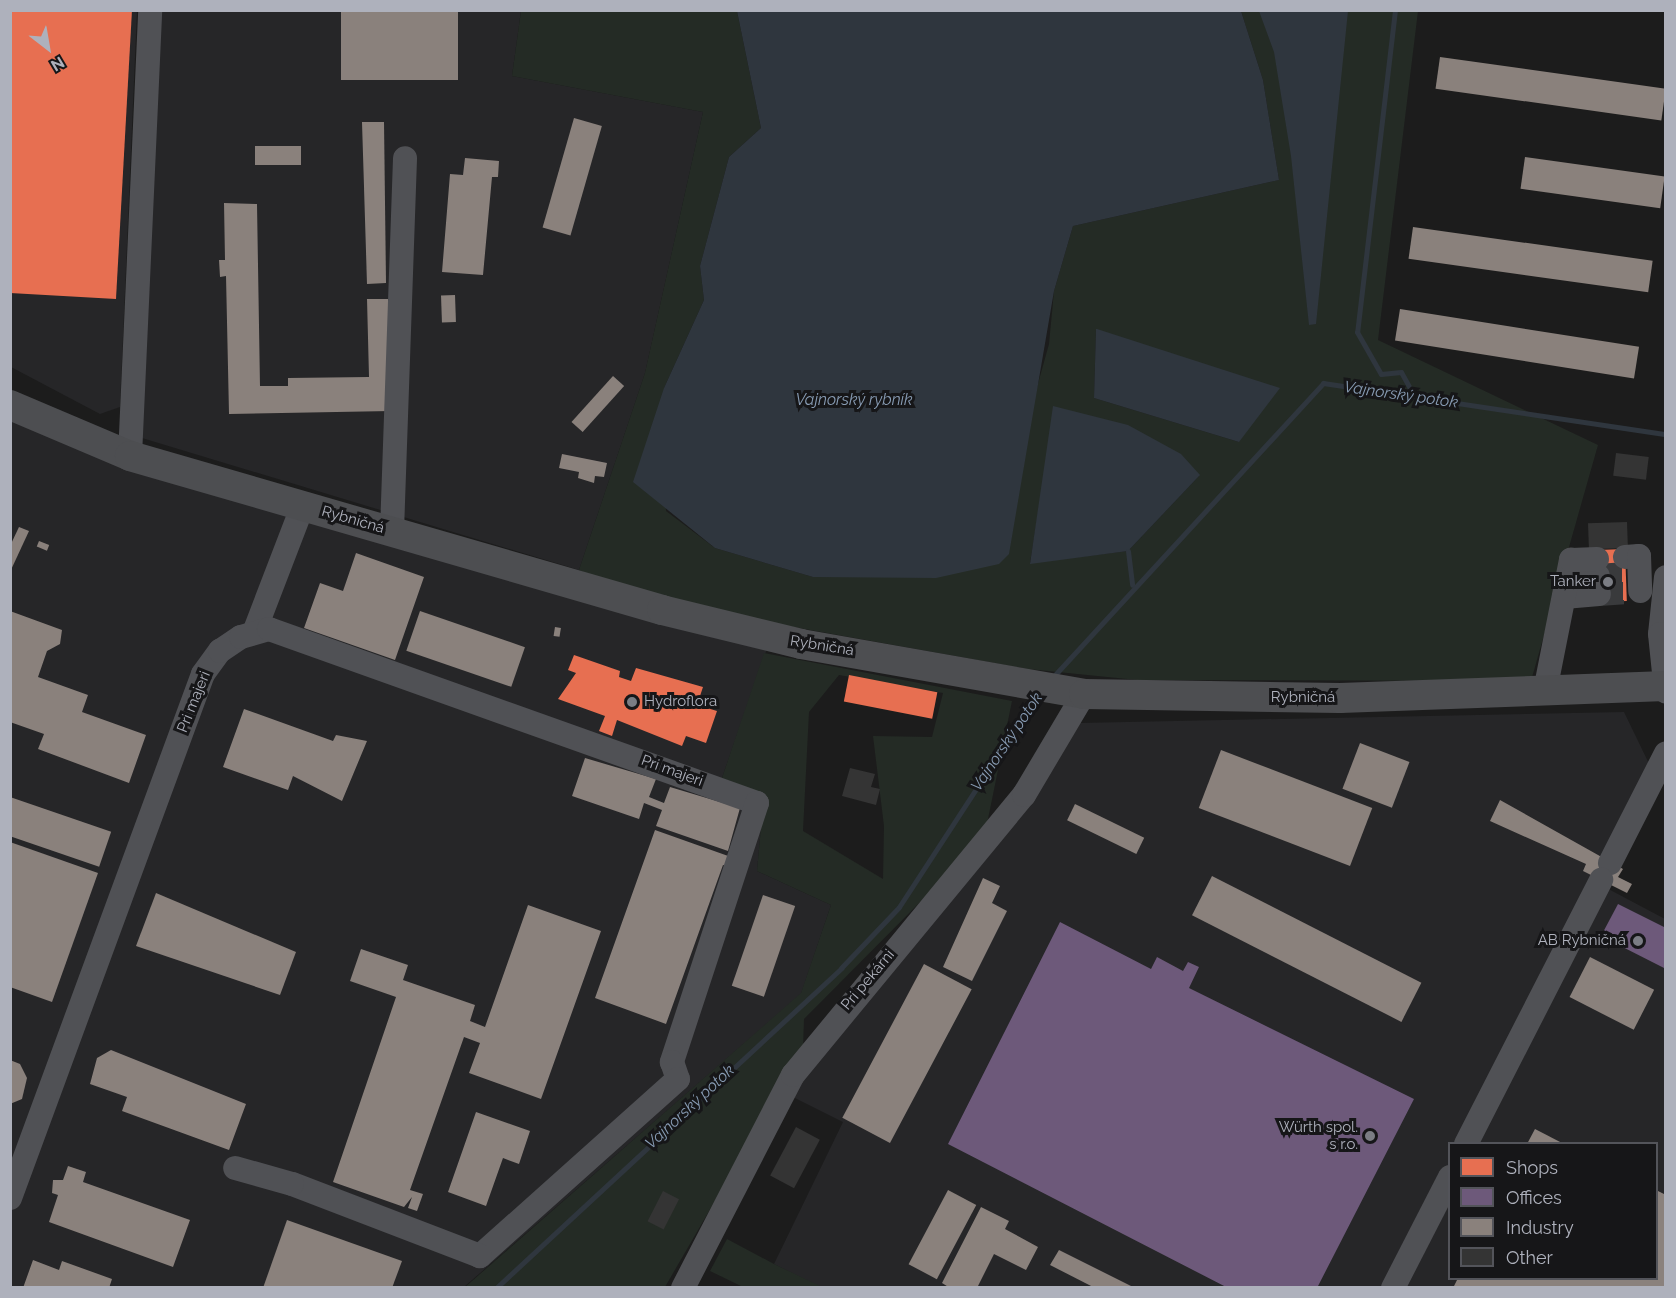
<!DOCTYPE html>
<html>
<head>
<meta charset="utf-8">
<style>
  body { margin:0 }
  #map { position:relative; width:1676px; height:1298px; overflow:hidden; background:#1c1c1c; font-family:Raleway,sans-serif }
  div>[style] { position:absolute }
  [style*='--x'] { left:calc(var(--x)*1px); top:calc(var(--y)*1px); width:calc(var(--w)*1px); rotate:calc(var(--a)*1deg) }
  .built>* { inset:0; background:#262628 }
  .green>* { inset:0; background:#242b25 }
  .water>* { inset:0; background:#2f363e }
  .shops>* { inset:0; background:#e76f51; transform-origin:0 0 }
  .offices>* { inset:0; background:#6d597a }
  .industry>* { inset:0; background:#8a817c; transform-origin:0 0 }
  .stream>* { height:5px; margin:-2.5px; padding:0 2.5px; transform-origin:2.5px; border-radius:2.5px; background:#2f363e }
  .building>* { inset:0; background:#343434; transform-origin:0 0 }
  .minor-tunnel>* { height:24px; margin-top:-12px; transform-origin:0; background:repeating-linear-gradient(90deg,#393a3c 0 24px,transparent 0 36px) }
  .minor>* { height:24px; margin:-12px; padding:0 12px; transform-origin:12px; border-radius:12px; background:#505155 }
  .major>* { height:30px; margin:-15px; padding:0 15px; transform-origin:15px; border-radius:15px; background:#4d4e51 }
  .dots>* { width:16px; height:16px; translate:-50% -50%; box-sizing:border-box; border:3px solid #161618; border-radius:50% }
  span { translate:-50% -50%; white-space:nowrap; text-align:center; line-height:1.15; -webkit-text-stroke:6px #161618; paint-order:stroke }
  .street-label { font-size:15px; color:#aeb1bc }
  .poi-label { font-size:15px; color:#aeb1bc }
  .right { translate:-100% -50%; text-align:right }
  .left { translate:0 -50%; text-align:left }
  .water-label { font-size:16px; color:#889cb4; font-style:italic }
  .frame { position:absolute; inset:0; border:12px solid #aeb1bc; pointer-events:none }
  .legend { position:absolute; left:1448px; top:1142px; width:210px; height:138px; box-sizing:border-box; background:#161618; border:2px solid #53545a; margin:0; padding:8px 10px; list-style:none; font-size:18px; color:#aeb1bc }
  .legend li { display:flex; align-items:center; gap:12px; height:30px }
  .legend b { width:30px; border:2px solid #53545a }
  .north { position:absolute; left:18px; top:18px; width:60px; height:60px; -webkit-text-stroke:4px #161618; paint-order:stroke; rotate:149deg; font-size:16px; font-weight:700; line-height:24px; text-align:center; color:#aeb1bc }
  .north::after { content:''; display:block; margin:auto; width:21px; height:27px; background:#aeb1bc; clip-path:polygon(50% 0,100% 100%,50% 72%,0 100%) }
</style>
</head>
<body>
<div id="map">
  <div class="built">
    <div style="clip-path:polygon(10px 11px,137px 11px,120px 407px,100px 414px,11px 367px)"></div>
    <div style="clip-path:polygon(157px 11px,521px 11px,512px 76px,703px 112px,645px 373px,579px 570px,142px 438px)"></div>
    <div style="clip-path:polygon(10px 405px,771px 637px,722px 778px,764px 794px,757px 871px,831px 905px,801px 994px,464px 1287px,11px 1287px)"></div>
    <div style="clip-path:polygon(evenodd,1624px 712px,1655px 776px,1599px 884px,1665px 919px,1665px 1287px,822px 1288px,774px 1264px,843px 1122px,789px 1095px,1079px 723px,1624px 712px,1450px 1144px,1656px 1144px,1656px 1278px,1450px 1278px,1450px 1144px)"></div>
  </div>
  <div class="green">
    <div style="clip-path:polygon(evenodd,521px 11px,737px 11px,761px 128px,729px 157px,700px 266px,704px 300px,664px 388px,666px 511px,715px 548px,813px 577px,1034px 398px,1049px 344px,1054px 291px,1073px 226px,1279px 180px,1263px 80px,1241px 11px,1418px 11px,1378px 340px,1598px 445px,1531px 681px,1137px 680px,1028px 669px,771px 623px,612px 585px,579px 570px,645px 373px,703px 112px,512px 76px,521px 11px,1096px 330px,1239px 442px,1094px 398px,1096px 330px,521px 11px,1199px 476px,1128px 551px,1030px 563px,1043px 481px,1199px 476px)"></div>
    <div style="clip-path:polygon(evenodd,764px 653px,1012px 701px,987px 824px,947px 875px,804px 1019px,803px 1049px,665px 1287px,464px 1288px,801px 993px,831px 905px,757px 871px,764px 794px,722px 778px,764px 653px,839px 675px,943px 693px,932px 737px,873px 736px,884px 826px,883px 879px,803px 831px,809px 712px,839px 675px)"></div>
    <div style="clip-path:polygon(727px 1239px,774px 1264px,822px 1287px,743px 1287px,710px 1271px)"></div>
  </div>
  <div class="water">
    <div style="clip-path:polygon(737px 11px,1241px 11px,1263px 80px,1279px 180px,1073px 226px,1054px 291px,1009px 554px,999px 564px,936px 578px,813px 577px,715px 548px,633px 482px,664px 388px,704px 300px,700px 266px,729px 157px,761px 128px)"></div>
    <div style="clip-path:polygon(1259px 11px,1348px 11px,1316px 324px,1309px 325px,1291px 156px,1274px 52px)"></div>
    <div style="clip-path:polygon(1096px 329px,1097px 329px,1280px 388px,1239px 442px,1094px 398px)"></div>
    <div style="clip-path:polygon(1053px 406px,1128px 425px,1181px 454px,1200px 475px,1128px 551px,1030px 564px)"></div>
  </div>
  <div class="shops">
    <div style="clip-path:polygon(10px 10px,132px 10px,116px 299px,10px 293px)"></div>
    <div style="left:1625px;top:549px;width:52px;height:28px;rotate:88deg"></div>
    <div style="clip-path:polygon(574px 655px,620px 671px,619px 677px,631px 681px,636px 668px,703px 687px,697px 705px,717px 711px,706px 743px,686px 736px,682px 746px,617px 720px,612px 736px,599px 731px,605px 716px,558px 699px,576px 673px,568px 670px)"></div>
    <div style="left:849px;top:675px;width:90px;height:27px;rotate:11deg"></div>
  </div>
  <div class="offices">
    <div style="clip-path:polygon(1618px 904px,1666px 928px,1666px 969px,1601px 936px)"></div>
    <div style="clip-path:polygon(1060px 922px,1151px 969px,1157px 957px,1183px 971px,1188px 962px,1199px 967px,1189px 988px,1414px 1099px,1317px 1288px,1228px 1288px,948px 1144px)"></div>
  </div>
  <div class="industry">
    <div style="left:341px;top:10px;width:117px;height:70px"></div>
    <div style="left:1440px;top:57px;width:228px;height:32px;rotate:8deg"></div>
    <div style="left:574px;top:118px;width:29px;height:114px;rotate:16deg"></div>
    <div style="clip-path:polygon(362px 122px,384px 122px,386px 283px,367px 284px)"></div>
    <div style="left:301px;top:146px;width:19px;height:46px;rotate:90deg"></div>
    <div style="left:1525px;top:157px;width:141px;height:32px;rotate:8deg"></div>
    <div style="clip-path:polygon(465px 158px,499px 161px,498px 177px,492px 177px,483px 275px,442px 272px,450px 174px,463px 175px)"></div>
    <div style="clip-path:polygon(224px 203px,257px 204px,260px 386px,288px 386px,288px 378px,369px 377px,367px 299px,388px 299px,391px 411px,229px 414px,226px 276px,220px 277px,219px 260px,225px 260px)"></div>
    <div style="left:1413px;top:227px;width:242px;height:32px;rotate:8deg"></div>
    <div style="left:455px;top:295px;width:27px;height:14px;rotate:88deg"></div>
    <div style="left:1400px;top:309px;width:242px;height:32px;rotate:9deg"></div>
    <div style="left:613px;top:376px;width:15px;height:62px;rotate:42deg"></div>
    <div style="clip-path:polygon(562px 454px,607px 463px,604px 477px,595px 476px,594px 483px,578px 478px,579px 472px,559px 468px)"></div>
    <div style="clip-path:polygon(19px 527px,29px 531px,10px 572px,10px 546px)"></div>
    <div style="left:39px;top:541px;width:11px;height:6px;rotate:22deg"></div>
    <div style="clip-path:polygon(356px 553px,424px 577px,395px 660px,304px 628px,320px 583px,343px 591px)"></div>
    <div style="clip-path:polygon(10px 611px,62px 630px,60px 644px,47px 651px,38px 677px,88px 695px,82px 712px,146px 735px,129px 783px,38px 749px,44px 734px,10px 722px)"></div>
    <div style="left:420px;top:611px;width:111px;height:42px;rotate:19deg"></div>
    <div style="left:555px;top:627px;width:6px;height:9px;rotate:9deg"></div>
    <div style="clip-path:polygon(244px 709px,333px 741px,336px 735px,367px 741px,342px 801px,293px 776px,288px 790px,223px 767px)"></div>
    <div style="left:1360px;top:743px;width:53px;height:49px;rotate:21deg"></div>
    <div style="left:1221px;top:750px;width:162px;height:62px;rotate:21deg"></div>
    <div style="clip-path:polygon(585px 758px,656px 779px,649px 797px,664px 803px,670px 787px,740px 808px,728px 851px,656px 826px,662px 810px,644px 803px,639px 819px,572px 796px)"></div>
    <div style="left:10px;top:797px;width:107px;height:37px;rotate:19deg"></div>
    <div style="clip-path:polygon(1500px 800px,1623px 869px,1618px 877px,1632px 884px,1627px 893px,1583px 871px,1586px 864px,1490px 821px)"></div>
    <div style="left:1075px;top:804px;width:77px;height:18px;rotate:26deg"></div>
    <div style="clip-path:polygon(655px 830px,731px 857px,728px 866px,723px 865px,666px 1024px,595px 998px)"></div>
    <div style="clip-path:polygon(10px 842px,98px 873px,52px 1002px,10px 987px)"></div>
    <div style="left:1212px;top:876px;width:235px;height:44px;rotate:27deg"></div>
    <div style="clip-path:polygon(983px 878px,1000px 886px,992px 903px,1007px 911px,972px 981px,943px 967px)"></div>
    <div style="clip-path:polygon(156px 893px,296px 952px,280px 995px,136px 946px)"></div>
    <div style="left:763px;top:895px;width:34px;height:96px;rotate:19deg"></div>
    <div style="clip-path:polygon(528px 905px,601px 931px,541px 1099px,469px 1073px,480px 1043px,464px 1037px,410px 1190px,423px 1194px,417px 1211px,408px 1208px,412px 1197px,404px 1207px,333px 1182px,396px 997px,350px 981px,361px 949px,408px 965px,403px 980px,475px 1005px,470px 1021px,485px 1027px)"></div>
    <div style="left:1590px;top:957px;width:72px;height:45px;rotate:27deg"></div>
    <div style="left:924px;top:964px;width:54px;height:174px;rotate:28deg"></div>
    <div style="clip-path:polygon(111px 1050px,246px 1104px,229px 1150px,122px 1111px,127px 1097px,90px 1084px,97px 1058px)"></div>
    <div style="clip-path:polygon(10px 1060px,20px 1064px,27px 1078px,22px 1099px,10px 1104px)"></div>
    <div style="clip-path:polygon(476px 1112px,530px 1131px,519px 1164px,503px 1158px,486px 1206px,448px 1192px)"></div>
    <div style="clip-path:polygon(1535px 1129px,1564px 1144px,1527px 1144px)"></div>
    <div style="clip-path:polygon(68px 1166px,86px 1172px,83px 1182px,190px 1220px,173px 1267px,49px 1222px,58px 1195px,52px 1193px,53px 1180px,63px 1180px)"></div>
    <div style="left:948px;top:1190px;width:32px;height:84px;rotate:28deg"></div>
    <div style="clip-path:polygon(1656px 1190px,1666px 1195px,1666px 1288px,1453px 1288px,1458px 1278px,1656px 1278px)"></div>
    <div style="clip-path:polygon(981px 1207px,1009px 1221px,1005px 1229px,1038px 1247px,1026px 1270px,994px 1254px,977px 1288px,950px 1288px,942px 1283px)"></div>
    <div style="clip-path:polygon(287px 1220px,402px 1261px,392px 1288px,263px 1288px)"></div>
    <div style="clip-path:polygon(1059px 1250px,1135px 1288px,1095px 1288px,1050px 1265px)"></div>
    <div style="clip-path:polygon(33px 1260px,59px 1270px,62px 1261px,112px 1279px,109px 1288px,23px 1288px)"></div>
  </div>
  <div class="stream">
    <div style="--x:1395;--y:10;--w:324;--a:96.7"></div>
    <div style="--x:1357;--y:332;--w:48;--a:60.3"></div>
    <div style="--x:1381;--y:374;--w:20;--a:-6"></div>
    <div style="--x:1401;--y:372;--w:31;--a:61"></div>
    <div style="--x:1128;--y:551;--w:34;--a:83"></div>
    <div style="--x:1052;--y:678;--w:401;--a:-47.4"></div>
    <div style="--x:1323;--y:383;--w:345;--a:8.5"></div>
    <div style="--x:496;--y:1288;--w:471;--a:-42.8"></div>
    <div style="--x:841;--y:968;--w:84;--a:-46.4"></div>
    <div style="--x:899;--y:907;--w:251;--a:-56.9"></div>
  </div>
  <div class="building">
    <div style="left:1616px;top:453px;width:33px;height:23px;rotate:7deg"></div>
    <div style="left:1627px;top:522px;width:26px;height:39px;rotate:88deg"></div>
    <div style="clip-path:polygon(850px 768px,875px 774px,871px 787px,880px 789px,876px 805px,842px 796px)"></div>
    <div style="left:796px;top:1127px;width:27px;height:55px;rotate:28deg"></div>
    <div style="left:663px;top:1191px;width:18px;height:34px;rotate:27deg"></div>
  </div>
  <div class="minor-tunnel">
    <div style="--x:1598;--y:576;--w:28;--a:-4"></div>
    <div style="--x:1599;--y:594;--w:28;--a:-4"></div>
  </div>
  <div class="minor">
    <div style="--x:130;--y:456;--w:446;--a:-87.4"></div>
    <div style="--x:392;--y:531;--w:373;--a:-88"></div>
    <div style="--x:1625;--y:557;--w:14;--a:-4"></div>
    <div style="--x:1639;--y:556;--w:35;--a:88"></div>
    <div style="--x:1666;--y:577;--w:57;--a:96"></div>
    <div style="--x:1660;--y:634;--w:58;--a:84.1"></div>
    <div style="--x:1567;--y:579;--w:31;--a:-6"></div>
    <div style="--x:1564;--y:597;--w:35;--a:-5"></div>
    <div style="--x:255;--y:630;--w:134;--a:-69"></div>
    <div style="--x:1545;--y:691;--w:134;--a:-78.8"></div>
    <div style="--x:1571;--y:560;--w:26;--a:-2"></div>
    <div style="--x:1610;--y:863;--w:123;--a:-63"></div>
    <div style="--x:1466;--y:1144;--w:297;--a:-62.9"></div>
    <div style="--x:10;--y:1198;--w:558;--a:-69.78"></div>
    <div style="--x:203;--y:674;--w:29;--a:-54"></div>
    <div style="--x:220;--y:651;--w:25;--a:-34"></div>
    <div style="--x:241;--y:637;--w:29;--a:-16"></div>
    <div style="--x:269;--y:629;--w:518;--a:19.62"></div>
    <div style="--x:757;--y:803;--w:273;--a:108.2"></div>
    <div style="--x:672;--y:1062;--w:18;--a:71"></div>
    <div style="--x:678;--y:1079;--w:266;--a:138.2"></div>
    <div style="--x:480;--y:1256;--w:201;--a:-159"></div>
    <div style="--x:292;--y:1184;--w:59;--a:-164.3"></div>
    <div style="--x:683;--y:1288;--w:240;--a:-62.7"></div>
    <div style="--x:793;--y:1075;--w:363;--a:-50.5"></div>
    <div style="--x:1024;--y:795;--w:117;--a:-59.3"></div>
    <div style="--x:1393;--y:1288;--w:125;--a:-62.8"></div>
  </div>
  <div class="major">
    <div style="--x:10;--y:405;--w:130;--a:23"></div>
    <div style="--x:130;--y:456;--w:554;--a:16.14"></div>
    <div style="--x:662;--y:610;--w:143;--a:13.7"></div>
    <div style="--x:801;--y:644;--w:287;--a:10"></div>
    <div style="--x:1084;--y:694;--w:256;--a:0.9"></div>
    <div style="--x:1340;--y:698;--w:326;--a:-2.1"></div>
  </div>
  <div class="dots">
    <div style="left:1608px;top:582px;background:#7b7d84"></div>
    <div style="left:632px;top:702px;background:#7b7d84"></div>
    <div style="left:1638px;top:941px;background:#7b7d84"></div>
    <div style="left:1370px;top:1136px;background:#7b7d84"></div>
  </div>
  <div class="street-label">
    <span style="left:353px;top:520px;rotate:16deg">Rybničná</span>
    <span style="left:822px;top:646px;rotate:9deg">Rybničná</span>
    <span style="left:1303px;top:698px">Rybničná</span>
    <span style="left:194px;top:702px;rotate:-68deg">Pri majeri</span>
    <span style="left:672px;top:771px;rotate:20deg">Pri majeri</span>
    <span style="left:868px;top:980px;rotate:-50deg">Pri pekárni</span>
  </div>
  <div class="poi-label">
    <span class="right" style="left:1596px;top:582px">Tanker</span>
    <span class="left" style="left:644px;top:702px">Hydroflora</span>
    <span class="right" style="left:1626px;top:941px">AB Rybničná</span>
    <span class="right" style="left:1358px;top:1136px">Würth spol.<br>s r.o.</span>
  </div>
  <div class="water-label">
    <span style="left:1401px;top:395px;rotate:8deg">Vajnorský potok</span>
    <span style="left:854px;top:400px">Vajnorský rybník</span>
    <span style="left:1007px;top:742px;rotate:-56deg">Vajnorský potok</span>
    <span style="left:690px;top:1107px;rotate:-43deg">Vajnorský potok</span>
  </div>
  <div class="frame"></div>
  <ul class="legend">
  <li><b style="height:16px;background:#e76f51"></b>Shops</li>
  <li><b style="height:16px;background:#6d597a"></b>Offices</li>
  <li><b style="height:16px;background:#8a817c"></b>Industry</li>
  <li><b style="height:16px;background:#343434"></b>Other</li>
  </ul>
  <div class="north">N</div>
</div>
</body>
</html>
